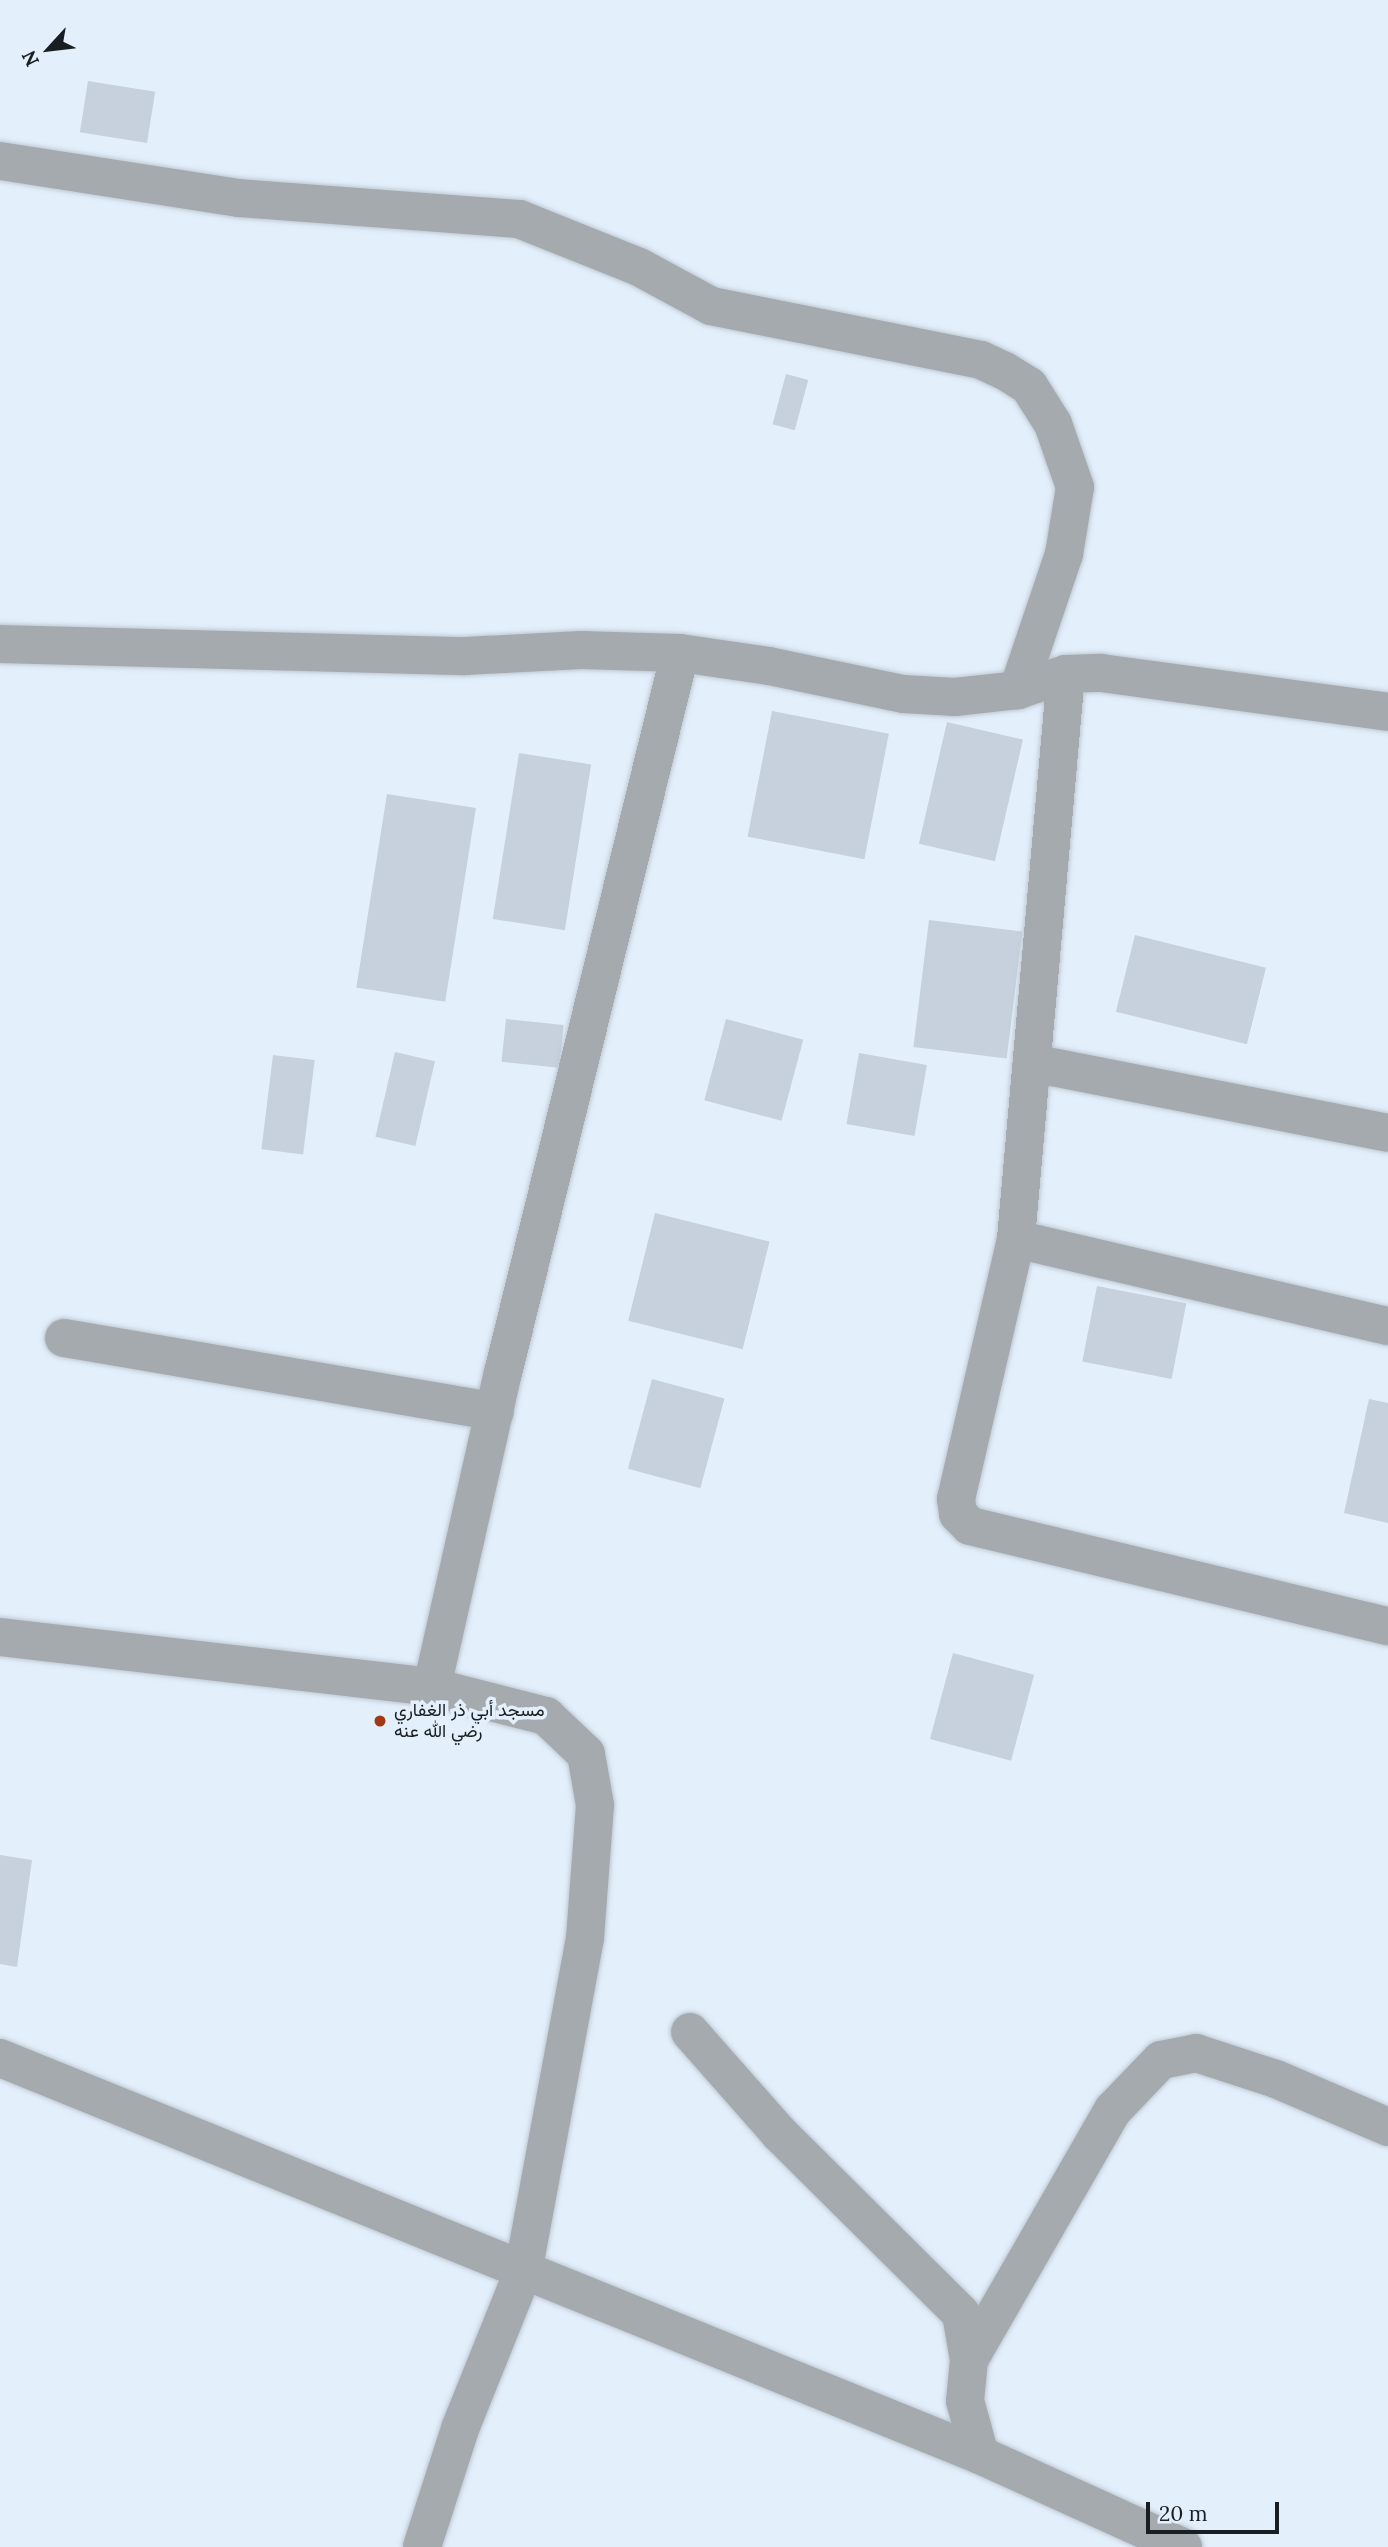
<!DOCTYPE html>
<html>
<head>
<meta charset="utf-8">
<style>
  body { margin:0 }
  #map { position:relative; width:1388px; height:2547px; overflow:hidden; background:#e3effb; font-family:Lora,Vazirmatn,serif }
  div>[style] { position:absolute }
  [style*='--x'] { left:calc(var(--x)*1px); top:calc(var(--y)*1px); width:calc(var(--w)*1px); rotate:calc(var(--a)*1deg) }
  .building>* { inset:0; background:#c6d1dd; transform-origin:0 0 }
  .roads { filter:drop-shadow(0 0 2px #bfc9d4) drop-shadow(0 0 2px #bfc9d4) }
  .minor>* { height:38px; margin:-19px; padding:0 19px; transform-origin:19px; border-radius:19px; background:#a5aaaf }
  .dots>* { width:19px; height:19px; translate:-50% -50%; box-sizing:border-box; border:4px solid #e3effb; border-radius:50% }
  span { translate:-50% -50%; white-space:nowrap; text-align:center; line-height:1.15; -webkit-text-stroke:7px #e3effb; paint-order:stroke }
  .poi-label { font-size:18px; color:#191e22 }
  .left { translate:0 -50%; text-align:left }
  .north { position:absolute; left:14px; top:14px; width:70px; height:70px; -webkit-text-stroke:5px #e3effb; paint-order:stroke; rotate:243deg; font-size:19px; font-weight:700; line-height:28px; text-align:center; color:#191e22 }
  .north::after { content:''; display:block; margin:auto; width:24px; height:32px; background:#191e22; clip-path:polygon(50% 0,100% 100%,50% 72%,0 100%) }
  .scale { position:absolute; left:1146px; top:2502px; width:133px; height:32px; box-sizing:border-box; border:4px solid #191e22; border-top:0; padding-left:9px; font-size:21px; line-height:24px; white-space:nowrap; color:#191e22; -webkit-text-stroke:5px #e3effb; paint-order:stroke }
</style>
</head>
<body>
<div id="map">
  <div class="building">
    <div style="left:88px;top:81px;width:68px;height:52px;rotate:9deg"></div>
    <div style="left:786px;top:374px;width:23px;height:52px;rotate:15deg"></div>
    <div style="left:772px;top:711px;width:119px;height:128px;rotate:11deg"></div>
    <div style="left:947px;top:722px;width:78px;height:125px;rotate:13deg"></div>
    <div style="left:519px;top:753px;width:73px;height:168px;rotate:9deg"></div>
    <div style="left:387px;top:794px;width:90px;height:196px;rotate:9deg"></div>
    <div style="left:929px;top:920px;width:94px;height:128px;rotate:7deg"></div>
    <div style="left:1135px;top:935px;width:135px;height:79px;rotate:14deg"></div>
    <div style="left:506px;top:1019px;width:58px;height:43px;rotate:6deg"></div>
    <div style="left:726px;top:1019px;width:80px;height:84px;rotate:15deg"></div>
    <div style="left:395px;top:1052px;width:41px;height:87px;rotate:13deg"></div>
    <div style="left:859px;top:1053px;width:69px;height:72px;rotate:10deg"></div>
    <div style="left:273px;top:1055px;width:42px;height:95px;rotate:7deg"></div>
    <div style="left:655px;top:1213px;width:118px;height:111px;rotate:14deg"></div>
    <div style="left:1097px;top:1286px;width:91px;height:77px;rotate:11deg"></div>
    <div style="left:652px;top:1379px;width:75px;height:93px;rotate:15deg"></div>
    <div style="clip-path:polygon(1369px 1399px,1388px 1403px,1388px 1523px,1344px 1513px)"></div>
    <div style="left:953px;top:1653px;width:84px;height:89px;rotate:15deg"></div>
    <div style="clip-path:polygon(0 1855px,32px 1860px,17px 1967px,0 1964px)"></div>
  </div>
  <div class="roads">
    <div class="minor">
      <div style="--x:0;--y:161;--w:242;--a:8.8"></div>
      <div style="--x:239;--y:198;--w:281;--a:4.3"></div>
      <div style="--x:519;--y:219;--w:129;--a:21.8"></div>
      <div style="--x:639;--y:267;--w:82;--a:28.4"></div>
      <div style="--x:711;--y:306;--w:275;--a:11.3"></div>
      <div style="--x:981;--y:360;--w:26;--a:25"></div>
      <div style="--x:1005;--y:371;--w:28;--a:32"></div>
      <div style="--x:1029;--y:386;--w:45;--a:57.7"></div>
      <div style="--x:1053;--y:424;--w:67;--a:70.8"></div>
      <div style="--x:1075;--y:487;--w:68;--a:99.3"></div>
      <div style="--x:1064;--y:554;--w:144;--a:108.7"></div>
      <div style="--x:0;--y:644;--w:465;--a:1.5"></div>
      <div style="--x:465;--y:656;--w:116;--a:-3"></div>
      <div style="--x:581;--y:650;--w:99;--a:1.7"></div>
      <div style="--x:680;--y:653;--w:90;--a:8.3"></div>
      <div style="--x:769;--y:666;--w:137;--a:11.8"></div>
      <div style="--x:903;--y:694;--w:52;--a:3.3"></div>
      <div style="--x:955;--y:697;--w:63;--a:-6.3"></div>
      <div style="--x:1018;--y:690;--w:51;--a:-18.4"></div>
      <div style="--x:1066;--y:674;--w:35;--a:-2"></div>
      <div style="--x:1101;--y:673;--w:290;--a:7.7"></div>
      <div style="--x:1066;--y:674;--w:567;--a:95.06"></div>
      <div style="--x:1016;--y:1239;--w:382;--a:13.2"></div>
      <div style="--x:1032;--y:1063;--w:363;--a:11.1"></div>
      <div style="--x:1016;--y:1239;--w:267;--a:103"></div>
      <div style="--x:956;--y:1499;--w:15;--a:82"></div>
      <div style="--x:958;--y:1514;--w:17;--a:45"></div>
      <div style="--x:970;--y:1526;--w:430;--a:13.5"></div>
      <div style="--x:64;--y:1338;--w:437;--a:9.7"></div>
      <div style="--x:0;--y:1637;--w:435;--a:6.6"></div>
      <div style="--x:432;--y:1687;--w:118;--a:14.3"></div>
      <div style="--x:546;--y:1716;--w:55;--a:43.5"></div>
      <div style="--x:586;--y:1754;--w:52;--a:80"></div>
      <div style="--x:595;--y:1805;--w:133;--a:94.3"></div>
      <div style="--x:585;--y:1938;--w:340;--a:100.5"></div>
      <div style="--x:523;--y:2272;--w:169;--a:111.9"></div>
      <div style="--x:460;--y:2429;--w:124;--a:107.9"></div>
      <div style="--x:432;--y:1687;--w:322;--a:-77.3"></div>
      <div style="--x:503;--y:1373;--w:741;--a:-76.19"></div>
      <div style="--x:690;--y:2032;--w:135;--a:48.6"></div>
      <div style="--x:779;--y:2133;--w:257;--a:44.8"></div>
      <div style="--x:961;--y:2314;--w:47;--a:80.1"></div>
      <div style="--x:969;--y:2360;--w:41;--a:95.6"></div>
      <div style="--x:965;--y:2401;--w:56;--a:74.5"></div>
      <div style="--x:0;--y:2058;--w:1057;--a:22.05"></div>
      <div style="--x:980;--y:2455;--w:223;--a:24.4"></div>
      <div style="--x:969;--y:2360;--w:289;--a:-60.1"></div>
      <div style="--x:1113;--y:2110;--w:69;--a:-46.2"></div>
      <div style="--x:1161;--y:2060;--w:36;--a:-11"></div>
      <div style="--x:1196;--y:2053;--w:84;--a:18"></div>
      <div style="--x:1276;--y:2079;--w:122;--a:23.2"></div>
    </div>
  </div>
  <div class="dots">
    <div style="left:380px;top:1721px;background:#a03a14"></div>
  </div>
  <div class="poi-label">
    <span class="left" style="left:394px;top:1721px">مسجد أبي ذر الغفاري<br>رضي الله عنه</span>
  </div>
  <div class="north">N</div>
  <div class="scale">20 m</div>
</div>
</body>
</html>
